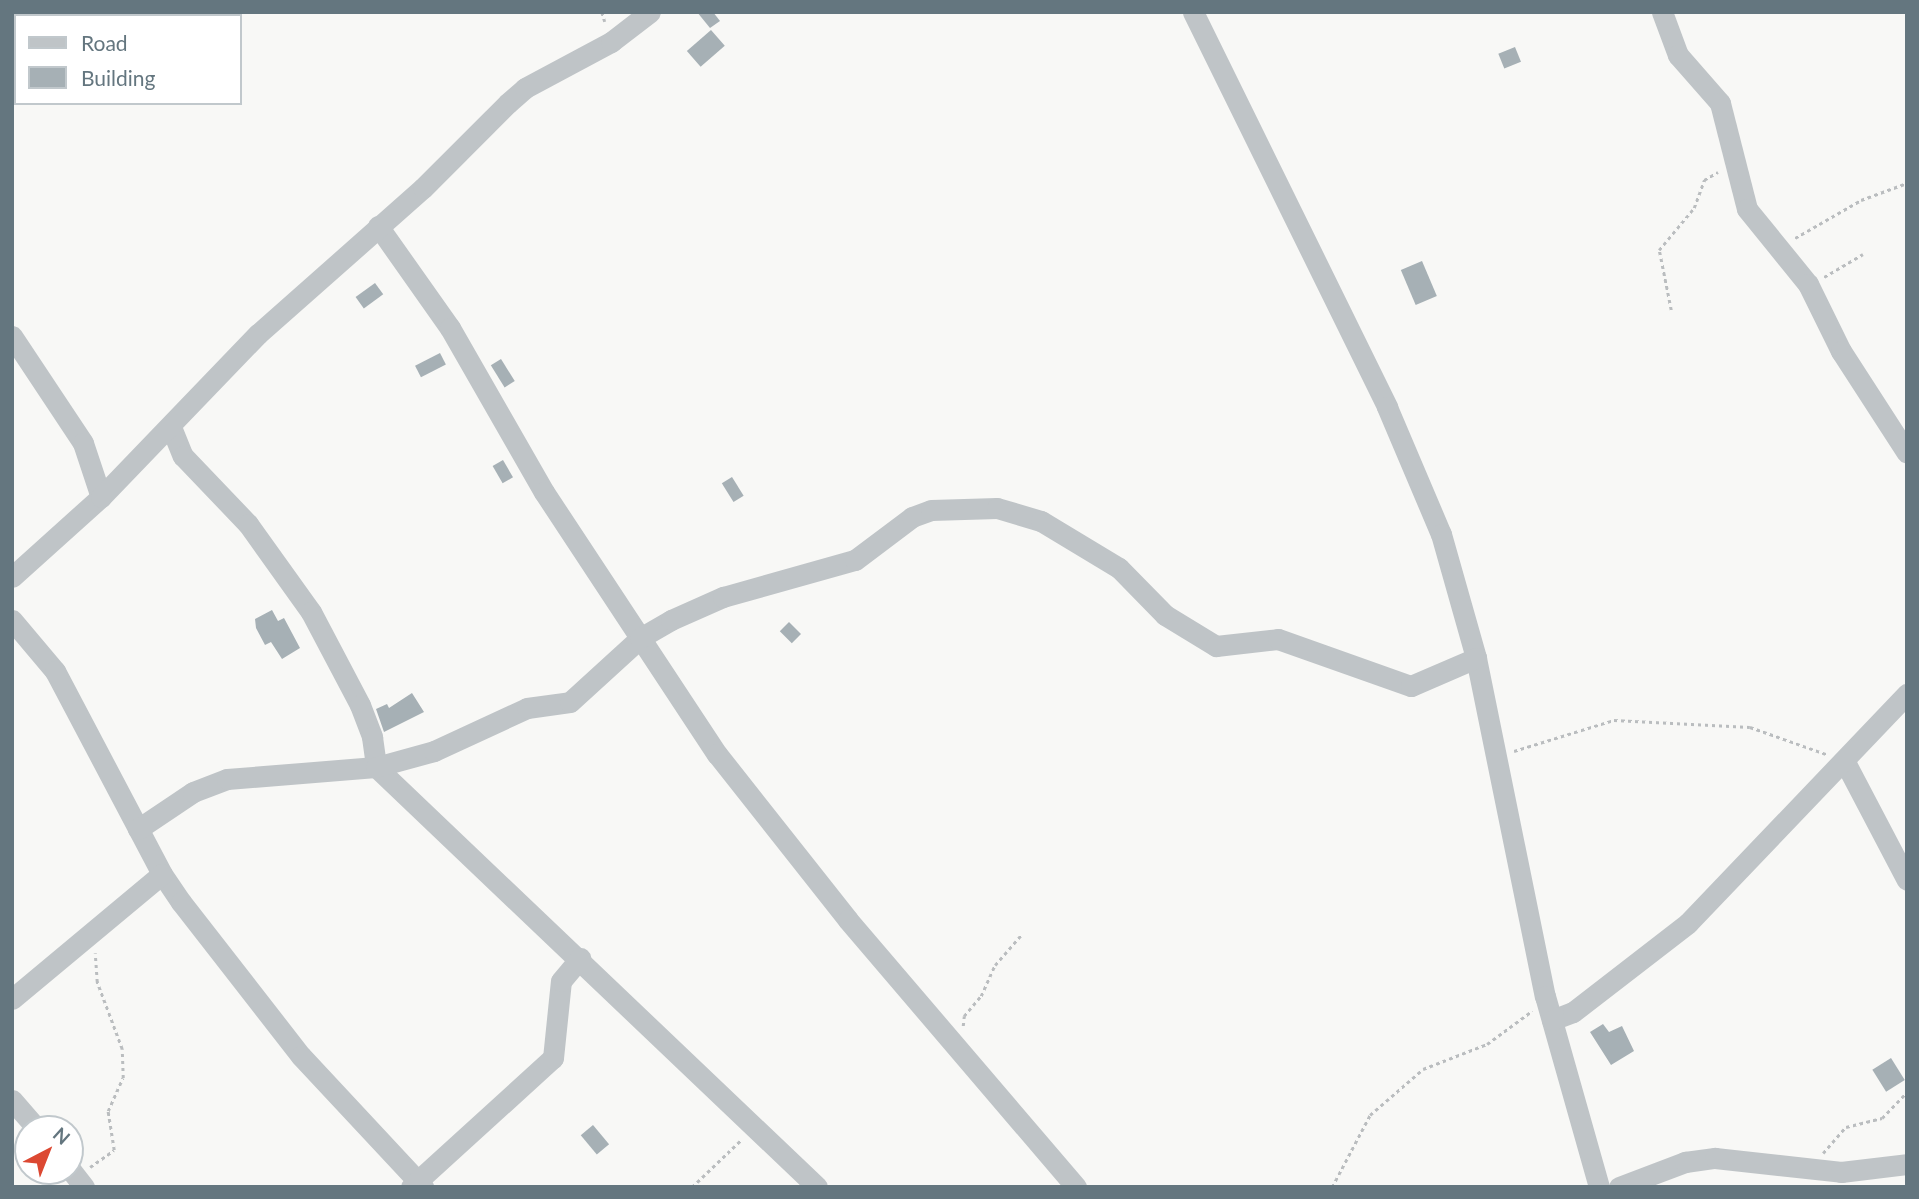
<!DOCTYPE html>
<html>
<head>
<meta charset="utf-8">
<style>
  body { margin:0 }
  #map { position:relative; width:1919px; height:1199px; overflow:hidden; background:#f8f8f6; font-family:Lato,sans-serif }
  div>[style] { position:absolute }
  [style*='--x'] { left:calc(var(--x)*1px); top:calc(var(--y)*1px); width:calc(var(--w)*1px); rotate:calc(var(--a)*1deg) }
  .building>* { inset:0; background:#a6b0b5; transform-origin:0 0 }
  .path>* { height:2.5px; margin-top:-1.25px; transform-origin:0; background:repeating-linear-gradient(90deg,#babdbf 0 3.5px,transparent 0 7px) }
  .minor>* { height:21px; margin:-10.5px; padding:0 10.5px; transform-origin:10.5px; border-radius:10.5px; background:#bfc4c7 }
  span { translate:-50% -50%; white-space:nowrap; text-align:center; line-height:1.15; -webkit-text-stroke:7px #fff; paint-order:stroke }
  .frame { position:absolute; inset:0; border:14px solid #64767f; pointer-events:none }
  .legend { position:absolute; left:14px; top:14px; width:228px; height:91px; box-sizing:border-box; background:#fff; border:2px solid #c1c8cc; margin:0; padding:9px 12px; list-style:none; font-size:21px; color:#64767f }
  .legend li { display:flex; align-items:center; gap:14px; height:35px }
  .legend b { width:35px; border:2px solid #c1c8cc }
  .north { position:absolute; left:14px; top:1115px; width:70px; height:70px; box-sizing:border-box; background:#fff; border:2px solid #c1c8cc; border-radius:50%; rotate:42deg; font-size:19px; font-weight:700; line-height:28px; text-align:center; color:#64767f }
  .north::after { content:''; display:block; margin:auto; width:24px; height:32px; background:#dc4832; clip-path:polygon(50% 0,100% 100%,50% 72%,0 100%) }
</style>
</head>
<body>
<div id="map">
  <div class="building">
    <div style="clip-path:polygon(697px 12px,713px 12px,720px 21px,710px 28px)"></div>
    <div style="left:711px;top:30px;width:21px;height:32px;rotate:49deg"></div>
    <div style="left:1515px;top:47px;width:16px;height:18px;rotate:68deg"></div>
    <div style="left:1422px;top:261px;width:38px;height:23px;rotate:67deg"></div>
    <div style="left:375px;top:283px;width:14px;height:24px;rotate:54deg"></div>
    <div style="left:440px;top:353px;width:13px;height:28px;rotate:63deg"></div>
    <div style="left:501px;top:359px;width:26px;height:12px;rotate:58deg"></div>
    <div style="left:503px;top:460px;width:20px;height:12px;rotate:60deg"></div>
    <div style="left:732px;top:477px;width:22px;height:12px;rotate:58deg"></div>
    <div style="clip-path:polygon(272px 610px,278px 621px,284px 618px,300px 648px,282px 659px,271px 642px,265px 645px,256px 628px,255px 619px)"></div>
    <div style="left:789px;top:622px;width:17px;height:13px;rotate:45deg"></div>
    <div style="clip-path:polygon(412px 693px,424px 712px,384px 732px,376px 709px,387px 704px,389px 708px)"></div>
    <div style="clip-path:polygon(1603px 1024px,1609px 1032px,1622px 1026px,1634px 1051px,1611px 1065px,1590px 1032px)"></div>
    <div style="left:1891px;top:1058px;width:26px;height:22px;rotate:58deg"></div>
    <div style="left:593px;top:1125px;width:25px;height:16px;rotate:50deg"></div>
  </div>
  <div class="path">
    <div style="--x:602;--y:12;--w:10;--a:73"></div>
    <div style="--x:1795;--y:238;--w:76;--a:-29.9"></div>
    <div style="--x:1861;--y:200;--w:49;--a:-20.3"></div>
    <div style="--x:1824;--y:277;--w:45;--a:-30.5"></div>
    <div style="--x:1671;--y:310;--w:61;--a:-101.3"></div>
    <div style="--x:1659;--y:250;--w:55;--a:-50.2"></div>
    <div style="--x:1694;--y:208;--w:30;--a:-70"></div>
    <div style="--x:1704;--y:180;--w:16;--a:-30"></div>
    <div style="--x:1514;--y:751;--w:105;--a:-17.2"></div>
    <div style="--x:1614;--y:720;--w:136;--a:2.9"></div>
    <div style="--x:1750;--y:727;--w:81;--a:19.6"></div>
    <div style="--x:963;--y:1026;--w:10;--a:-84"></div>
    <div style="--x:964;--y:1016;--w:26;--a:-50"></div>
    <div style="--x:981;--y:996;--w:34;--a:-66"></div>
    <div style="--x:995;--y:965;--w:41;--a:-48.9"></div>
    <div style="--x:1823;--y:1153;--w:35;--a:-49"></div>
    <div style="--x:1846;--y:1127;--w:37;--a:-14"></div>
    <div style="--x:1882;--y:1118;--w:36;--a:-46"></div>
    <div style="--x:90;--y:1167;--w:29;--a:-35"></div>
    <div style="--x:114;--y:1150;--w:39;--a:-99"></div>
    <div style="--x:108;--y:1111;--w:36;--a:-66"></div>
    <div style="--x:123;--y:1078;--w:29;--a:-92"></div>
    <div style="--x:122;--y:1049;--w:72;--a:-110.5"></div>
    <div style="--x:97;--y:982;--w:29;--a:-94"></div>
    <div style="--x:692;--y:1187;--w:69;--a:-43.8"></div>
    <div style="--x:1332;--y:1187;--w:81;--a:-62.2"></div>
    <div style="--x:1370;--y:1115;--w:70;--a:-41"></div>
    <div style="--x:1423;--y:1069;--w:69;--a:-21.3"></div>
    <div style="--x:1487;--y:1044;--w:56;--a:-36.3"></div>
  </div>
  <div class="minor">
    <div style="--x:1193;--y:12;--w:440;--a:63.8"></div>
    <div style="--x:1387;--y:407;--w:138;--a:67"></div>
    <div style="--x:1441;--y:534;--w:129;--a:74.2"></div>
    <div style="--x:1476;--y:658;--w:345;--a:78.5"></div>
    <div style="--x:1545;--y:996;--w:198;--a:74.2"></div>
    <div style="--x:1662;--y:12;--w:46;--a:69.6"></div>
    <div style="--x:1678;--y:55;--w:64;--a:48.8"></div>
    <div style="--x:1720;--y:103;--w:109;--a:75.7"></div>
    <div style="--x:1747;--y:209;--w:97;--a:50.9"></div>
    <div style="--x:1808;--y:284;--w:75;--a:63.8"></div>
    <div style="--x:1841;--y:351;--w:121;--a:57.1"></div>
    <div style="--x:378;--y:226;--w:125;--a:54.8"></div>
    <div style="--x:450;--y:328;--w:189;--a:60.2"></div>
    <div style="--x:544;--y:492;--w:314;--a:56.6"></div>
    <div style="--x:717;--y:754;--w:211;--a:51.7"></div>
    <div style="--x:848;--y:920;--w:351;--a:49.5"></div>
    <div style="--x:12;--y:336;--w:128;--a:56.4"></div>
    <div style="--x:83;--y:443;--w:57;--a:71.6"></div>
    <div style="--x:171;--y:427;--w:31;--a:68"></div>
    <div style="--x:183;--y:456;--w:94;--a:46.3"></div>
    <div style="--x:248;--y:524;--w:108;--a:54.4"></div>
    <div style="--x:311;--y:612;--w:105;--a:62.2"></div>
    <div style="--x:360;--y:705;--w:34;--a:69"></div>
    <div style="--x:372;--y:737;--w:30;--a:82"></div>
    <div style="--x:376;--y:767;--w:609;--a:43.6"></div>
    <div style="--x:12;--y:577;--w:120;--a:-42"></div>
    <div style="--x:101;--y:497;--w:226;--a:-46.1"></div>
    <div style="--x:258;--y:334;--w:220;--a:-41.5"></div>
    <div style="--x:423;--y:188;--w:120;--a:-45"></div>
    <div style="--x:508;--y:103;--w:23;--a:-41"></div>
    <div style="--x:525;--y:88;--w:98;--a:-28.1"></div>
    <div style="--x:611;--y:42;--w:49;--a:-37.6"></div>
    <div style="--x:12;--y:620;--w:67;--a:49.9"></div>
    <div style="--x:55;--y:671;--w:229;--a:62.2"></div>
    <div style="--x:162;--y:874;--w:34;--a:56"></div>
    <div style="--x:181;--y:902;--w:195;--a:52.1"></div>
    <div style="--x:301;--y:1056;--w:179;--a:47"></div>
    <div style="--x:1845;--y:762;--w:133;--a:62.3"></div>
    <div style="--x:138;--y:829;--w:66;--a:-33.9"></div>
    <div style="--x:193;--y:792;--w:36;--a:-21"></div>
    <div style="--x:227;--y:779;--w:149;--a:-4.6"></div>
    <div style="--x:376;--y:767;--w:60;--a:-15.4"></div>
    <div style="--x:434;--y:751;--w:102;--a:-24.8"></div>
    <div style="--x:527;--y:708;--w:43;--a:-7.9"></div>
    <div style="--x:570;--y:702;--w:95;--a:-42.4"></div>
    <div style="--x:640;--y:638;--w:36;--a:-30"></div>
    <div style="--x:671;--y:620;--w:57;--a:-23.9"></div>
    <div style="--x:723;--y:597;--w:137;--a:-15.7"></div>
    <div style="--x:855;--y:560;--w:71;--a:-37"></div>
    <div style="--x:912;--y:517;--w:20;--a:-20"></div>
    <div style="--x:931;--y:510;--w:66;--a:-1.7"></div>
    <div style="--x:997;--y:508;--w:46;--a:16.5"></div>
    <div style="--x:1041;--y:521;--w:91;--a:31.1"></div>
    <div style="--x:1119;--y:568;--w:66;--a:45.6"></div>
    <div style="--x:1165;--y:615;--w:60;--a:31.3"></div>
    <div style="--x:1216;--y:646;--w:62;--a:-6.4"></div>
    <div style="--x:1278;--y:639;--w:141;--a:19.5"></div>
    <div style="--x:1411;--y:686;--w:71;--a:-23.3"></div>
    <div style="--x:12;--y:999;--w:195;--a:-39.8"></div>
    <div style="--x:1552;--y:1020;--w:22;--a:-21"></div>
    <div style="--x:1573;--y:1012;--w:145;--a:-37.7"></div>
    <div style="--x:1688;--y:923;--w:317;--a:-46.3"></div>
    <div style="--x:12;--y:1100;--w:38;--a:49"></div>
    <div style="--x:70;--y:1169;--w:23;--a:52"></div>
    <div style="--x:411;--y:1187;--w:192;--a:-42.3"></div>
    <div style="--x:553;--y:1058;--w:77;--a:-84.1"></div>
    <div style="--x:561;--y:981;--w:30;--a:-50"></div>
    <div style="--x:1619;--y:1187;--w:71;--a:-20.7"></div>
    <div style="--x:1685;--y:1162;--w:30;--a:-8"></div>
    <div style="--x:1715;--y:1158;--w:127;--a:6.3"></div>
    <div style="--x:1841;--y:1172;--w:66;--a:-6.9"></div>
  </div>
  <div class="frame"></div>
  <ul class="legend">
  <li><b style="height:9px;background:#bfc4c7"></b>Road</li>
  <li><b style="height:19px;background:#a6b0b5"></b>Building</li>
  </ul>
  <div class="north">N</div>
</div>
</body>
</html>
